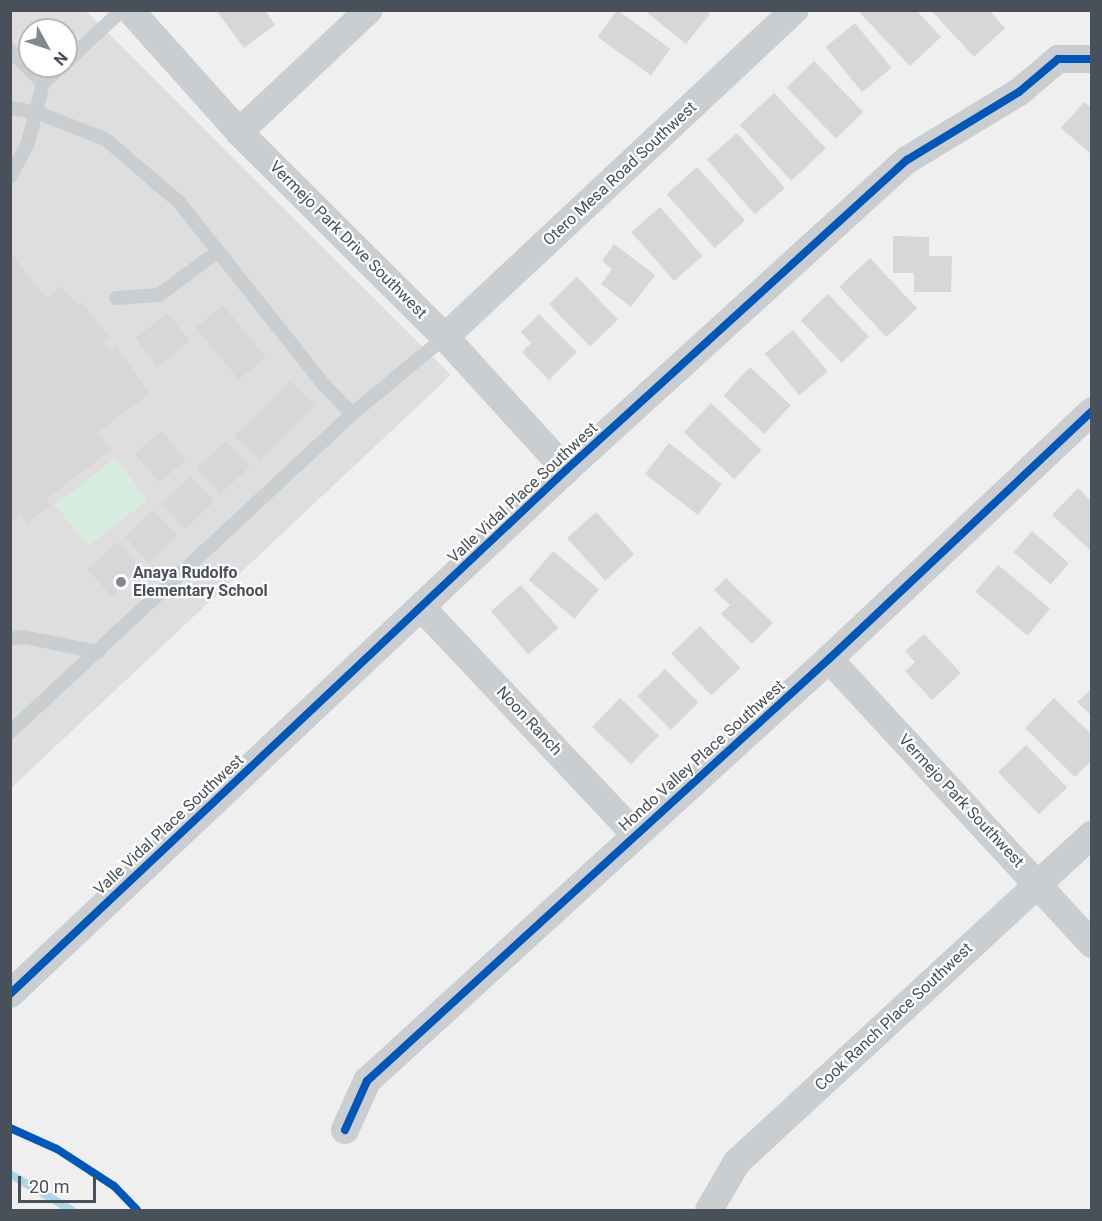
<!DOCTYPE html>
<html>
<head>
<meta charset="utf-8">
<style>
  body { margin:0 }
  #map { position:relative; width:1102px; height:1221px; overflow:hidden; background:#f0efef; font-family:Roboto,sans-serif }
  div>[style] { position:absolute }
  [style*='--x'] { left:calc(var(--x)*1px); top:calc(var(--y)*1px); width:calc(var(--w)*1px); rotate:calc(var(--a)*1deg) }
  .education>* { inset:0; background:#dedede }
  .green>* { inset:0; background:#d6ece0; transform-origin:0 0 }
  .stream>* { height:8px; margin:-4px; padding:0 4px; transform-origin:4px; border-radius:4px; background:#aed6e7 }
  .building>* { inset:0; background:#d7d7d9; transform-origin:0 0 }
  .lane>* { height:14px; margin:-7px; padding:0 7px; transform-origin:7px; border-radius:7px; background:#cbced0 }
  .street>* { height:28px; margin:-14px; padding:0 14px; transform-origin:14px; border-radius:14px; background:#cbced0 }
  .cycleway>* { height:8px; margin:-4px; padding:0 4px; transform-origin:4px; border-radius:4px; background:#0057b8 }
  .dots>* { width:16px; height:16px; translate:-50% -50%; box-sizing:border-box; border:3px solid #fff; border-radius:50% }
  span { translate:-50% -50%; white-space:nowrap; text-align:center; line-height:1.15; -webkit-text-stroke:4.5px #fff; paint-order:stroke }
  .street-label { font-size:16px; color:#48505a }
  .poi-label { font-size:16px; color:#48505a; font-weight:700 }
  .left { translate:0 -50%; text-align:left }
  .frame { position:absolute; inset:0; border:12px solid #48505a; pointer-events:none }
  .north { position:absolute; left:18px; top:18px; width:60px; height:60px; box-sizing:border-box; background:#fff; border:2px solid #b6b9bd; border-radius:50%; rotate:130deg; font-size:16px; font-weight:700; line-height:24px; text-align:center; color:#48505a }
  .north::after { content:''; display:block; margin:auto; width:21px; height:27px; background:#83888e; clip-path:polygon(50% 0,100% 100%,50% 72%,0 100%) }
  .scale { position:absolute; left:18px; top:1176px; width:78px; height:27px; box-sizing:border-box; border:3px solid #48505a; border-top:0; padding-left:8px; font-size:18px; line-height:21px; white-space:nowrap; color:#48505a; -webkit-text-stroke:4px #fff; paint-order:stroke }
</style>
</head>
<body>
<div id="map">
  <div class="education">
    <div style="clip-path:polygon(evenodd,11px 11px,86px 11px,451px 375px,11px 788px,11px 11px,30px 30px,66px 30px,66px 66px,30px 66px,30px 30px)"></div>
  </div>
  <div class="green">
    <div style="left:115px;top:458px;width:53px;height:76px;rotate:52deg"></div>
  </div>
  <div class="stream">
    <div style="--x:10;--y:1174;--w:71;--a:30.5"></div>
  </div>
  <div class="building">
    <div style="clip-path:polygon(216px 10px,265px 10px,275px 25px,244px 48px)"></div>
    <div style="left:617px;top:10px;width:66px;height:33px;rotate:36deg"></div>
    <div style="clip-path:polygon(644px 10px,706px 10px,710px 14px,686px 44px)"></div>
    <div style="clip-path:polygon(863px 10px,916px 10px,941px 37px,910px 66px,860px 13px)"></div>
    <div style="clip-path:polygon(931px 10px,989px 10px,1005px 28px,974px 57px)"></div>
    <div style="left:855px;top:23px;width:58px;height:38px;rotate:51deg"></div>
    <div style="left:814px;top:61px;width:71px;height:38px;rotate:46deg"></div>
    <div style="left:774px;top:93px;width:76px;height:47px;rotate:47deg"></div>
    <div style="clip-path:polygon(1084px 102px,1092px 108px,1092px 155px,1061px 128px)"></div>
    <div style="left:737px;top:133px;width:73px;height:40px;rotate:49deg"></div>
    <div style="left:697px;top:167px;width:72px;height:41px;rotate:48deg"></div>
    <div style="left:660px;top:207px;width:65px;height:38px;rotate:49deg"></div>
    <div style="clip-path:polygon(893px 236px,929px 237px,929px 256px,952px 256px,951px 292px,914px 292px,914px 273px,893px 273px)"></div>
    <div style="clip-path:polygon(614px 244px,655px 275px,631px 307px,601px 284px,612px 269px,602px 261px)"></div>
    <div style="clip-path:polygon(10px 252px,46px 298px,62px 286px,77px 306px,82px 302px,110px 338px,104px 342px,110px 350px,116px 347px,150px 393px,98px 432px,111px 450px,46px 499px,51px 505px,27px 523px,21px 515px,10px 522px)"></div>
    <div style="left:870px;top:258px;width:69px;height:42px;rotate:47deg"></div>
    <div style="left:577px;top:277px;width:59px;height:39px;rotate:46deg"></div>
    <div style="left:828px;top:294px;width:59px;height:38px;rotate:46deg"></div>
    <div style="left:223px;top:305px;width:68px;height:35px;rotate:51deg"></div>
    <div style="left:168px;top:313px;width:36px;height:41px;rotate:53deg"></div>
    <div style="clip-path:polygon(539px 314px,577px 352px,549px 380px,522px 352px,531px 343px,521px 332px)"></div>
    <div style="left:793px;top:330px;width:54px;height:37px;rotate:50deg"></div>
    <div style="left:750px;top:367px;width:56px;height:39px;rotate:43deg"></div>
    <div style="left:290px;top:381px;width:35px;height:78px;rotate:45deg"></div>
    <div style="left:711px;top:403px;width:69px;height:40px;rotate:43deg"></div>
    <div style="left:162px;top:431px;width:38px;height:35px;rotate:51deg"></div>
    <div style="left:226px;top:441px;width:35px;height:40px;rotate:47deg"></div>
    <div style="left:669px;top:443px;width:67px;height:39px;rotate:38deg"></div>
    <div style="left:190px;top:476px;width:35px;height:40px;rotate:46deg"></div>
    <div style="clip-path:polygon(1078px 488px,1092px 502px,1092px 552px,1052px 515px)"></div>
    <div style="left:153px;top:510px;width:35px;height:39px;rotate:46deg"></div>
    <div style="left:596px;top:512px;width:57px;height:39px;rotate:48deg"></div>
    <div style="left:1032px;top:531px;width:49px;height:28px;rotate:41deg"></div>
    <div style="left:118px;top:542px;width:36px;height:41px;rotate:48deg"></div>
    <div style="left:553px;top:551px;width:60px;height:38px;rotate:40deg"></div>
    <div style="left:998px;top:565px;width:68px;height:35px;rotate:40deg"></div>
    <div style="clip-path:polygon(726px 578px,773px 623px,752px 644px,721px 614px,730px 605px,714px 590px)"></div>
    <div style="left:521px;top:585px;width:57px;height:40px;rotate:49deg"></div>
    <div style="left:700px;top:626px;width:58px;height:40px;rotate:46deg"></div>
    <div style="clip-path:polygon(924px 634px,961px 673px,932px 700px,905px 671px,915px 662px,905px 651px)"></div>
    <div style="left:665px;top:669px;width:47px;height:39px;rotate:45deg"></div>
    <div style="clip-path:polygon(1092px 688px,1092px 716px,1077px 702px)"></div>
    <div style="left:620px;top:698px;width:54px;height:40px;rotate:44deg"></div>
    <div style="clip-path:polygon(1054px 698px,1092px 735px,1092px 760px,1075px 777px,1025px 728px)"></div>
    <div style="left:1026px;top:745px;width:59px;height:39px;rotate:46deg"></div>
  </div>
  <div class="lane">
    <div style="--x:10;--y:50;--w:47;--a:45"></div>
    <div style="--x:43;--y:83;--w:30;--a:104"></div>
    <div style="--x:36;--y:112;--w:74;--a:21.4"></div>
    <div style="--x:105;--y:139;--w:97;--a:40.4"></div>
    <div style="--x:179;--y:202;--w:233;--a:51.6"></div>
    <div style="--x:324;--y:385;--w:40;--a:46"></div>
    <div style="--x:352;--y:414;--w:121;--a:-39.6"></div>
    <div style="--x:66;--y:62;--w:76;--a:-42.9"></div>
    <div style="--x:43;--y:83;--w:25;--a:-42"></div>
    <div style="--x:10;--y:108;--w:26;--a:9"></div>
    <div style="--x:36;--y:112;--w:34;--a:105"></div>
    <div style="--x:27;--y:145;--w:36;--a:118"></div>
    <div style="--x:116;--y:298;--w:43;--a:-4"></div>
    <div style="--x:159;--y:295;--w:71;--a:-36.4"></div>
    <div style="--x:10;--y:639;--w:14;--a:-8"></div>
    <div style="--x:24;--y:637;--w:76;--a:11.5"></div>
    <div style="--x:10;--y:732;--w:467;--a:-42.9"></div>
  </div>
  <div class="street">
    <div style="--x:130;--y:10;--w:164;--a:48.2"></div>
    <div style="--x:239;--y:132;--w:291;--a:44.9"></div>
    <div style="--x:445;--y:337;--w:180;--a:47.7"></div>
    <div style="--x:239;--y:132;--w:178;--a:-43.2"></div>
    <div style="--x:445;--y:337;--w:479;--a:-43.1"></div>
    <div style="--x:422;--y:608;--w:311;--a:46.7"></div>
    <div style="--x:829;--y:659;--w:388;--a:47.3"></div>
    <div style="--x:10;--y:994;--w:764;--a:-43.3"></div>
    <div style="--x:566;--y:470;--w:461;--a:-42.3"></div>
    <div style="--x:907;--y:160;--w:131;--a:-31.3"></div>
    <div style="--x:1019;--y:92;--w:51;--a:-40.2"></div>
    <div style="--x:1058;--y:59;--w:34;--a:0"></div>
    <div style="--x:345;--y:1130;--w:54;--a:-65.8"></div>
    <div style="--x:367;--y:1081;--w:626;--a:-42.41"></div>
    <div style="--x:829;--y:659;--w:361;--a:-43.3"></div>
    <div style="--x:709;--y:1210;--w:56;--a:-59.7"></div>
    <div style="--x:737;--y:1162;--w:483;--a:-42.7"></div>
  </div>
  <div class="cycleway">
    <div style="--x:10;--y:994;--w:764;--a:-43.3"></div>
    <div style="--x:566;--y:470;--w:461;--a:-42.3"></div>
    <div style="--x:907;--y:160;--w:131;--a:-31.3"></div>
    <div style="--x:1019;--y:92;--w:51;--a:-40.2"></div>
    <div style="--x:1058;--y:59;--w:34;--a:0"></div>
    <div style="--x:10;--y:1128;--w:51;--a:24.1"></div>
    <div style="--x:57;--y:1149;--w:68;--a:33"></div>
    <div style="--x:114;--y:1186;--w:33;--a:46"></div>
    <div style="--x:345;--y:1130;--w:54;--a:-65.8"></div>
    <div style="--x:367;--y:1081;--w:626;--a:-42.41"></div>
    <div style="--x:829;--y:659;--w:361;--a:-43.3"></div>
  </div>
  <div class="dots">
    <div style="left:121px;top:582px;background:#83888e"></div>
  </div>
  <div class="street-label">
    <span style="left:620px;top:174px;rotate:-43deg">Otero Mesa Road Southwest</span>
    <span style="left:348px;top:240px;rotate:45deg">Vermejo Park Drive Southwest</span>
    <span style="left:523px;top:493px;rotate:-43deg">Valle Vidal Place Southwest</span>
    <span style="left:529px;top:721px;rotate:47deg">Noon Ranch</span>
    <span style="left:702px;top:756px;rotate:-42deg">Hondo Valley Place Southwest</span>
    <span style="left:961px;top:801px;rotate:47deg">Vermejo Park Southwest</span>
    <span style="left:169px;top:825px;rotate:-43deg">Valle Vidal Place Southwest</span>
    <span style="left:894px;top:1017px;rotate:-43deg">Cook Ranch Place Southwest</span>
  </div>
  <div class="poi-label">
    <span class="left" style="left:133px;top:582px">Anaya Rudolfo<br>Elementary School</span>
  </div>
  <div class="frame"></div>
  <div class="north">N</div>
  <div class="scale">20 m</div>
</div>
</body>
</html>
